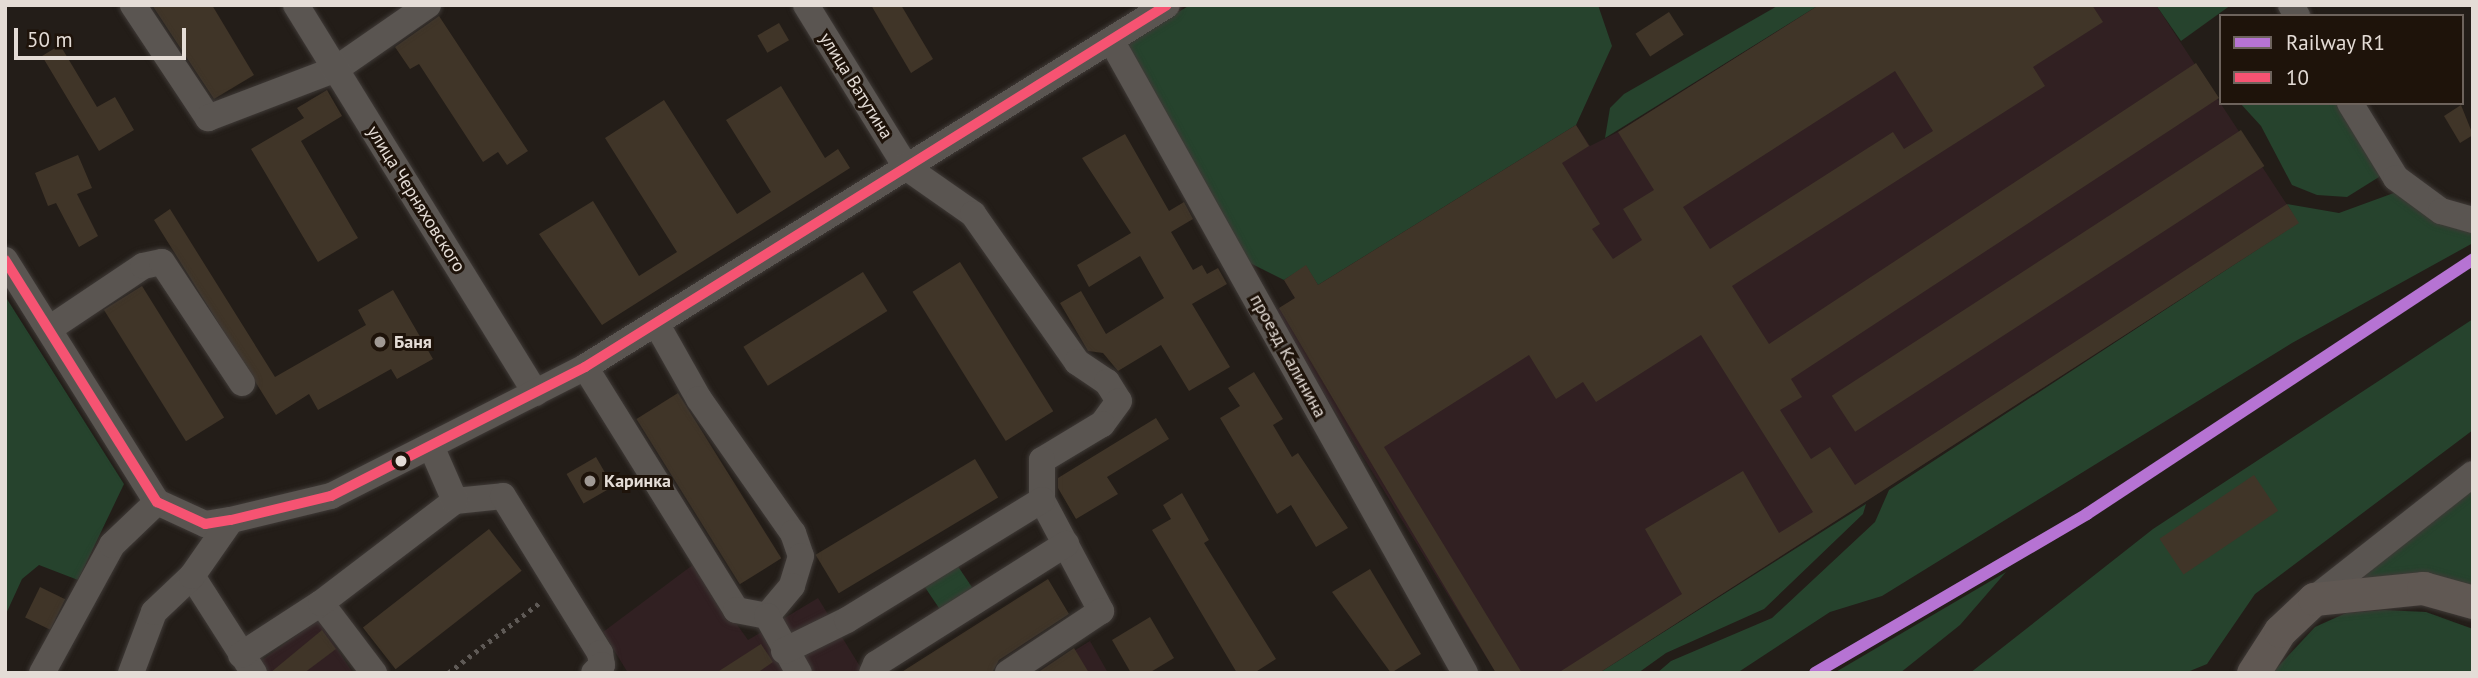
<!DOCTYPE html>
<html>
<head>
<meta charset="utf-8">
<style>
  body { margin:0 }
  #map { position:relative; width:2478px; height:678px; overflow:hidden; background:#231d18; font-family:"PT Sans",sans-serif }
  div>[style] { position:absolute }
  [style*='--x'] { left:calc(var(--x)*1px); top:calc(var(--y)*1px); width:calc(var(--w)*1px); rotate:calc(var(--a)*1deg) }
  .industrial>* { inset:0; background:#312022 }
  .green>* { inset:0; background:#26432d; transform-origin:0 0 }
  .building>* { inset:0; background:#403528; transform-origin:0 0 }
  .path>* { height:4.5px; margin-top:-2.25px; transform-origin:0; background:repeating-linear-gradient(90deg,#5f5a56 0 3.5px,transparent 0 8.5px) }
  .roads { filter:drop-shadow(0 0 2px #3f3a37) drop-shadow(0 0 2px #3f3a37) }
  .minor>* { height:26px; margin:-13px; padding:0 13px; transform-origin:13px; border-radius:13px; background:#5a5551 }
  .major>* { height:33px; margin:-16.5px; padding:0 16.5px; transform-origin:16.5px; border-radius:16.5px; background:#605853 }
  .bus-1>* { height:10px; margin:-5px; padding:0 5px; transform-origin:5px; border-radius:5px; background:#f65372 }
  .rail-1>* { height:12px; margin:-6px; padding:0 6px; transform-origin:6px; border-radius:6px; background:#b673d3 }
  .dots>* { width:19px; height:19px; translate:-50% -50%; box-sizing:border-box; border:4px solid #1e130a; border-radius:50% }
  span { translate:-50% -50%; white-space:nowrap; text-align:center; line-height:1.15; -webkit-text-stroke:6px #1e130a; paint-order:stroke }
  .street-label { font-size:18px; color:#e4dcd6 }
  .poi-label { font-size:18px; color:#e4dcd6; font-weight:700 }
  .left { translate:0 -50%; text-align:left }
  .frame { position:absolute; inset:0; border:7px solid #e4dcd6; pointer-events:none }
  .legend { position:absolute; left:2219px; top:14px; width:245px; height:91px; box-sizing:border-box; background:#1e130a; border:2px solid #6d635c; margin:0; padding:9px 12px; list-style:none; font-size:21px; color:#e4dcd6 }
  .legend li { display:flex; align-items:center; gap:14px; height:35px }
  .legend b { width:35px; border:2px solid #6d635c }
  .scale { position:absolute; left:14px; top:28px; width:172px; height:32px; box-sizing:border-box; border:4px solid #e4dcd6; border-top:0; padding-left:9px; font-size:21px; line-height:24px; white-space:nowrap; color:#e4dcd6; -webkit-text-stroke:5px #1e130a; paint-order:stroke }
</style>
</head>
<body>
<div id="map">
  <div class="industrial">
    <div style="clip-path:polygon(1819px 5px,2156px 5px,2299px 223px,1599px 673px,1496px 673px,1274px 312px,1295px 298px,1284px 280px,1306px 265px,1319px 285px,1576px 125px,1590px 146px,1618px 132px)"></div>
    <div style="clip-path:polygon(694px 564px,748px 640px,818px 598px,864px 673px,628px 673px,603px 632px)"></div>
    <div style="clip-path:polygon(318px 620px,353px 673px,244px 673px)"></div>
    <div style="clip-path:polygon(1090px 641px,1108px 673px,1037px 673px)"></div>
  </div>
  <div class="green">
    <div style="clip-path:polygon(1190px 5px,1598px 5px,1612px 46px,1576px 125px,1318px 285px,1306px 266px,1284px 280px,1250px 263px,1122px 46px)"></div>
    <div style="clip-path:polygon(1779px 5px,1819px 5px,1605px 138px,1610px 108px,1624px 94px)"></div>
    <div style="clip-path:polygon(2156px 5px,2231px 5px,2181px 41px)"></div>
    <div style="clip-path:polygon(2240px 103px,2341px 103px,2380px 164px,2379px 177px,2347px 197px,2317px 195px,2292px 185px,2261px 126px)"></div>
    <div style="clip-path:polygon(2402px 190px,2473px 230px,2473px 243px,2292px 343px,1882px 596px,1830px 612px,1737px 673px,1657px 673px,1671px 661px,1772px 618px,1875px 522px,1889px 490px,2298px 223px,2287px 204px,2339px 213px)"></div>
    <div style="clip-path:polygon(5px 296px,124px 484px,78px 580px,39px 565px,22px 579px,5px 616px)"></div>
    <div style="clip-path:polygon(2473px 319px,2473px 430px,2255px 594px,2207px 664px,2185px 673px,1970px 673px,2153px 529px)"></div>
    <div style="clip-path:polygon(2473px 481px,2473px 588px,2349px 576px)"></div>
    <div style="clip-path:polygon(1866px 504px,1863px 514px,1764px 609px,1666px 653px,1638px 673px,1599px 673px)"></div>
    <div style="left:957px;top:565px;width:32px;height:39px;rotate:56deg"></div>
    <div style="clip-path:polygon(2006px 572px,1960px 625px,1900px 673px,1834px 673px)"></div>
    <div style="clip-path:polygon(2384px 610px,2426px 612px,2473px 629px,2473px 673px,2272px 673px,2315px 627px,2346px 613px)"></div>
  </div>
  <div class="building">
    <div style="clip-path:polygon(212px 5px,254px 75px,214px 99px,152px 5px)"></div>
    <div style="clip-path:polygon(871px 5px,901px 5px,933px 59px,911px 73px)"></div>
    <div style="clip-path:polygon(evenodd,1819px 5px,2092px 5px,2103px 22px,2033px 67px,2045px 86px,1732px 286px,1769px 344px,2196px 63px,2219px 98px,1791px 379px,1802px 397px,1780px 410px,1811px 459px,1830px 447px,1855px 485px,2287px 204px,2299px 223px,1599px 673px,1558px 673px,1682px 594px,1645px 529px,1743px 471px,1779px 533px,1813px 512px,1701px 335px,1596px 402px,1583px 382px,1556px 399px,1529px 355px,1384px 447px,1522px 673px,1496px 673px,1279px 308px,1295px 298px,1284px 280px,1306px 265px,1318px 285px,1576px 125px,1589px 146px,1562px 163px,1600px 224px,1592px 229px,1613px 259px,1642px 240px,1623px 209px,1654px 190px,1618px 132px,1819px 5px,1895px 71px,1933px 131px,1904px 149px,1893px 132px,1710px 249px,1683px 207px,1895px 71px)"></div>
    <div style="left:1669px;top:12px;width:27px;height:40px;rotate:57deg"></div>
    <div style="clip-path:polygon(439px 16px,528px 151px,507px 165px,498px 152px,483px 162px,419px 64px,410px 69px,395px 47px)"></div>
    <div style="left:779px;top:23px;width:20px;height:25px;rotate:60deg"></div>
    <div style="clip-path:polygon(60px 45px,97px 107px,115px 97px,134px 130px,99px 151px,42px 56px)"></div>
    <div style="clip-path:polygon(781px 86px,825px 158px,838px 149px,850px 168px,602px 325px,539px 234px,593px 201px,639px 276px,677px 252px,605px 138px,664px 100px,737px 214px,771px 192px,726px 120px)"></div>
    <div style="clip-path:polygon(327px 90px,342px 116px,301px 141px,358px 238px,318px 262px,251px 149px,304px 118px,297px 108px)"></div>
    <div style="clip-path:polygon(2461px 105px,2473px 135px,2460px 143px,2444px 116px)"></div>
    <div style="left:2241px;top:130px;width:43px;height:488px;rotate:57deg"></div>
    <div style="clip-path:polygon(1125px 134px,1169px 211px,1184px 202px,1193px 219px,1171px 232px,1193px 270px,1202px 265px,1207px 274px,1218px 268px,1227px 284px,1192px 304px,1230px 367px,1189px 391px,1161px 345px,1118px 371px,1103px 353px,1088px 351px,1060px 303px,1081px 291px,1106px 334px,1164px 298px,1140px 256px,1089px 287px,1077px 265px,1131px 233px,1082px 158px)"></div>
    <div style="clip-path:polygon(78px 155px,92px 188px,77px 194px,98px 236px,79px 247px,56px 203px,48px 206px,35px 173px)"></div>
    <div style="clip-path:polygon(170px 209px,275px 377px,366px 325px,358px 310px,393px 290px,433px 359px,397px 379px,391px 369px,318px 410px,309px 394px,276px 415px,154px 220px)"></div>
    <div style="left:960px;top:262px;width:176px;height:56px;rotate:58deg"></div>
    <div style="left:863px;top:272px;width:46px;height:141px;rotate:58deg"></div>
    <div style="left:142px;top:286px;width:155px;height:45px;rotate:58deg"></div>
    <div style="clip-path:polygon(1254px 372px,1283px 419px,1273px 425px,1292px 457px,1298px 453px,1348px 528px,1316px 547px,1291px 505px,1277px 514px,1220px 418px,1240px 406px,1228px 388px)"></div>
    <div style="left:678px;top:393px;width:195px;height:49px;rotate:58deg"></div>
    <div style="clip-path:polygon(1156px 418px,1169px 439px,1107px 477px,1118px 494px,1076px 519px,1058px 488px,1058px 478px)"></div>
    <div style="left:596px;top:457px;width:34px;height:34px;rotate:60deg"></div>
    <div style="left:975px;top:459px;width:45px;height:186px;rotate:59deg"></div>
    <div style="left:2254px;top:475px;width:43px;height:114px;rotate:56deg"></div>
    <div style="clip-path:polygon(1182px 493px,1209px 540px,1204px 543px,1276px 659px,1254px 673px,1237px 673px,1152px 530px,1171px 519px,1163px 505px)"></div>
    <div style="left:489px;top:529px;width:53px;height:160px;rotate:52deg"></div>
    <div style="clip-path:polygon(1370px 569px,1421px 654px,1391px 673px,1332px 592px)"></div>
    <div style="clip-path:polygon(1048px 579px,1069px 614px,999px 660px,992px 673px,900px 673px)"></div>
    <div style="left:40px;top:587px;width:28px;height:34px;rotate:26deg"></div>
    <div style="clip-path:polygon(1150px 617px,1174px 658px,1149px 673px,1131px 673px,1112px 640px)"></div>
    <div style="clip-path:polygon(322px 630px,336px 649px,304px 673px,270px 673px)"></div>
    <div style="clip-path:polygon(761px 644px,773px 662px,757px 673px,716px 673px)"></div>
    <div style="clip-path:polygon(1074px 648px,1089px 673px,1037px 673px)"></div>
  </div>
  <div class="path">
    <div style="--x:448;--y:673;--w:118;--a:-37.5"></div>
  </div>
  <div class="roads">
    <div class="minor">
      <div style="--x:133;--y:5;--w:136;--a:56.4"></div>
      <div style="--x:208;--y:118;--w:137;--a:-20.9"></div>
      <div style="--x:336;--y:69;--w:112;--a:-34.8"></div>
      <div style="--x:296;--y:5;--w:456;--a:58.3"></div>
      <div style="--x:806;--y:5;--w:190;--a:58.3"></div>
      <div style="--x:906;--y:167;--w:82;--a:35"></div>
      <div style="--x:973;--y:214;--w:181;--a:54.9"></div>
      <div style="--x:1077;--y:362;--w:36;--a:34"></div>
      <div style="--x:1107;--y:382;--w:22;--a:58"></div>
      <div style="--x:1119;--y:401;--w:29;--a:126"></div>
      <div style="--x:1102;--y:424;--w:70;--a:149"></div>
      <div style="--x:1042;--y:460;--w:40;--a:90"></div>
      <div style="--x:1042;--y:500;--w:126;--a:62"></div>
      <div style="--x:1101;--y:611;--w:112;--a:146.3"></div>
      <div style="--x:2291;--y:5;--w:13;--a:61"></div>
      <div style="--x:1111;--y:40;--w:725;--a:60.78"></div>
      <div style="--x:2350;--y:103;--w:88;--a:58.5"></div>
      <div style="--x:2396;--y:178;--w:56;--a:36.3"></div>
      <div style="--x:2441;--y:211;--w:33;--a:16"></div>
      <div style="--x:5;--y:260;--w:286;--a:57.9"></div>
      <div style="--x:157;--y:502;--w:53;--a:24.6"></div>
      <div style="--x:205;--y:524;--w:26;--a:-9"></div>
      <div style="--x:231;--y:520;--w:103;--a:-13.5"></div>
      <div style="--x:331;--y:496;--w:285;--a:-26.9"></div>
      <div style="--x:585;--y:367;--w:685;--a:-31.88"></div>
      <div style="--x:656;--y:323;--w:87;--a:60.5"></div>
      <div style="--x:699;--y:399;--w:164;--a:55"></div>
      <div style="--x:793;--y:533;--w:24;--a:71"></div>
      <div style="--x:801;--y:556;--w:31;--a:107"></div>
      <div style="--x:792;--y:586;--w:39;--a:130"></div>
      <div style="--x:49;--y:329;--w:113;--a:-33.8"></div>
      <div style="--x:143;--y:266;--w:19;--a:-12"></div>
      <div style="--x:162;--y:262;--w:145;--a:56.5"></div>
      <div style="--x:585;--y:367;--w:286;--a:58.1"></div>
      <div style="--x:736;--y:610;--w:32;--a:11"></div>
      <div style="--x:767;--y:616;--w:65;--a:60.7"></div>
      <div style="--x:455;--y:501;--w:48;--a:-5.9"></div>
      <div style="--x:503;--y:496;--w:185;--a:58.3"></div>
      <div style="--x:600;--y:653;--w:12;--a:81"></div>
      <div style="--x:602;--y:665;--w:11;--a:135"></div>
      <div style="--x:192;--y:576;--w:115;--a:57.4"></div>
      <div style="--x:2314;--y:599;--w:202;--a:-38.2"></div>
      <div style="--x:321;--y:603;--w:88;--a:52.9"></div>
      <div style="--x:784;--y:651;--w:70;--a:-26.2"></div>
      <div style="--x:847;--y:620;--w:229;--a:-31.6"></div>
      <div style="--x:241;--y:655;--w:95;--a:-33"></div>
      <div style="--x:321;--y:603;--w:168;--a:-37.3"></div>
      <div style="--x:455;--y:501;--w:60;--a:-113.6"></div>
      <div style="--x:42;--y:673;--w:146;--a:-61.3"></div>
      <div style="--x:112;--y:545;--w:62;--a:-43.7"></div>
      <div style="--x:131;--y:673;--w:65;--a:-69.3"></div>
      <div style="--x:154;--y:612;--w:52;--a:-43.5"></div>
      <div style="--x:192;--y:576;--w:68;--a:-55.1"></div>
      <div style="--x:872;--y:673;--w:10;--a:-66"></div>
      <div style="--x:876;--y:664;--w:225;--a:-32.3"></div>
    </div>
    <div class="major">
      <div style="--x:2253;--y:673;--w:50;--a:-57.3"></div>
      <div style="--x:2280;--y:631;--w:47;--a:-43.3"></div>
      <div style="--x:2314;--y:599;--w:110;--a:-5.8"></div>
      <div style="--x:2423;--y:588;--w:52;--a:15.6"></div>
    </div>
  </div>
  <div class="bus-1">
    <div style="--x:5;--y:260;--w:286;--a:57.9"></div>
    <div style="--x:157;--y:502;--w:53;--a:24.6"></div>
    <div style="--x:205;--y:524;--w:26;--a:-9"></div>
    <div style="--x:231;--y:520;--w:103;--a:-13.5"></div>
    <div style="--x:331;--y:496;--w:285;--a:-26.9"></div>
    <div style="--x:585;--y:367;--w:685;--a:-31.88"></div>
  </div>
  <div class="rail-1">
    <div style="--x:1815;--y:673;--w:315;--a:-30.3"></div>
    <div style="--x:2087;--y:514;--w:463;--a:-33.4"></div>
  </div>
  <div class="dots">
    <div style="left:380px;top:342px;background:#a09994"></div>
    <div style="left:401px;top:461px;background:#e4dcd6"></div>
    <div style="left:590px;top:481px;background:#a09994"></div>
  </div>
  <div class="street-label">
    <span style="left:856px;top:86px;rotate:58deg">улица Ватутина</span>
    <span style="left:416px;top:199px;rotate:58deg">улица Черняховского</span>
    <span style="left:1288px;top:356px;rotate:61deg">проезд Калинина</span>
  </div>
  <div class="poi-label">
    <span class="left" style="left:394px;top:342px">Баня</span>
    <span class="left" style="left:604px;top:481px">Каринка</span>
  </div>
  <div class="frame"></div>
  <ul class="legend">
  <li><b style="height:9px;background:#b673d3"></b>Railway R1</li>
  <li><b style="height:9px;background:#f65372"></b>10</li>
  </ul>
  <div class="scale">50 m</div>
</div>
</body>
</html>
